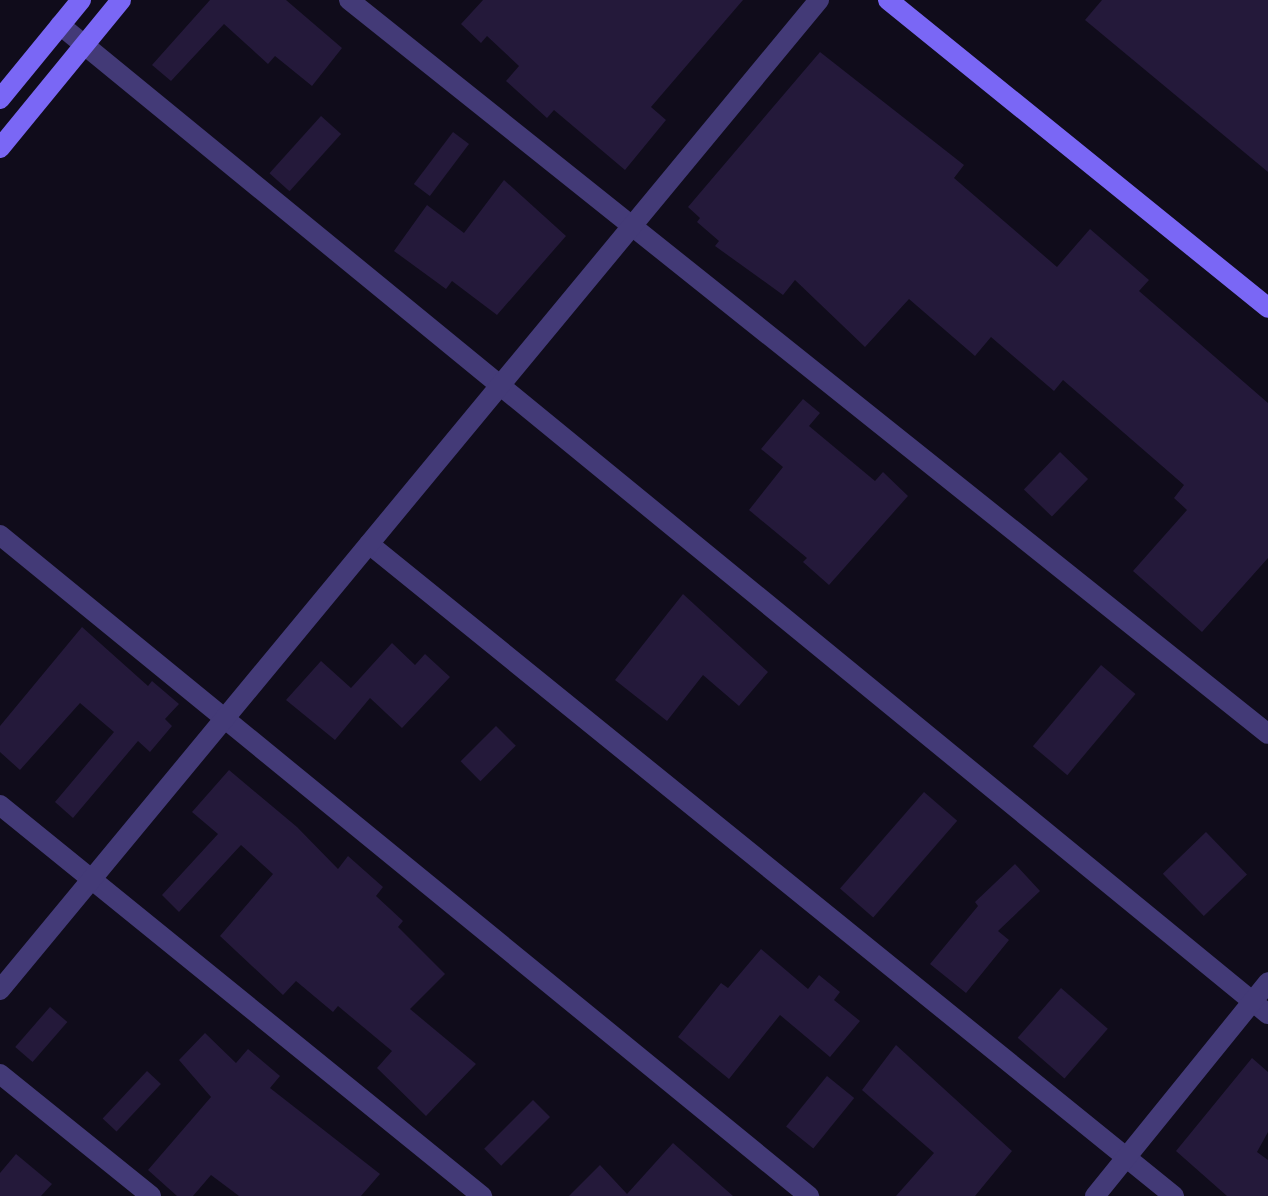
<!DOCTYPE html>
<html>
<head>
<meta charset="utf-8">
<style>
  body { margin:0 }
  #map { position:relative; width:1268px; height:1196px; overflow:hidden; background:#100c1b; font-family:Manrope,sans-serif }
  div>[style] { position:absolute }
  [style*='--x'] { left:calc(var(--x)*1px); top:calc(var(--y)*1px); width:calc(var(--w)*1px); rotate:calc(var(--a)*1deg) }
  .building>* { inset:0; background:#24193a; transform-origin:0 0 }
  .street>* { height:20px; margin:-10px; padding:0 10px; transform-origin:10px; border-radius:10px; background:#433a77 }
  .secondary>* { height:20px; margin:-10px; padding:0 10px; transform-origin:10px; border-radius:10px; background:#7a67f5 }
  span { translate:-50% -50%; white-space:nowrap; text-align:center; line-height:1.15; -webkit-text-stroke:6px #100c1b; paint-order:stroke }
</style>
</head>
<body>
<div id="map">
  <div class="building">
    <div style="clip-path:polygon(210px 0,286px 0,342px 48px,312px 86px,275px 56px,268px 64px,224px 24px,171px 81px,152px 65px)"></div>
    <div style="clip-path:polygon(483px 0,743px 0,651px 107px,666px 120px,625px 170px,554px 110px,547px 118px,506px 81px,519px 66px,487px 36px,481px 43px,461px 24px)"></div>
    <div style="clip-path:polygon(1102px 0,1268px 0,1268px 172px,1085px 20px)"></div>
    <div style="clip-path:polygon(820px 52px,964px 165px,954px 178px,1057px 267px,1090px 229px,1149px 280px,1139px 291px,1268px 403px,1268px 558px,1202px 632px,1133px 571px,1187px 510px,1174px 498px,1184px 485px,1063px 380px,1054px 391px,991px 337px,975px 356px,909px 299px,865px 347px,795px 280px,783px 295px,715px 246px,719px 241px,697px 222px,700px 218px,688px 207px)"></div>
    <div style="left:321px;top:116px;width:27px;height:77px;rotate:42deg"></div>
    <div style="left:453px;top:132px;width:20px;height:65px;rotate:37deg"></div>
    <div style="clip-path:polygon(504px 180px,566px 236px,497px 315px,452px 281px,446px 289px,394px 251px,427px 205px,464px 233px)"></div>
    <div style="clip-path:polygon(803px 399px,820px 413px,809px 426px,875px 481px,883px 472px,908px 496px,829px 585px,803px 562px,807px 558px,749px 510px,783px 467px,761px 449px)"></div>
    <div style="left:1060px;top:452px;width:39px;height:52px;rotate:44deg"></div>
    <div style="clip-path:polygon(683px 594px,768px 672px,739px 706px,703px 675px,667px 721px,615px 680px)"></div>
    <div style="clip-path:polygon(82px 627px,148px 686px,152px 681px,179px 704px,165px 719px,172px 726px,150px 752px,138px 741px,73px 818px,55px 802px,114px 732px,80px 703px,20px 770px,0 752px,0 726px)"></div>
    <div style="clip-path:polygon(392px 643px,415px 665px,425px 654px,450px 677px,402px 728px,370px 698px,335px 740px,286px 700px,321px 661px,351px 688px)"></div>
    <div style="left:1101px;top:665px;width:45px;height:106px;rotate:40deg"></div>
    <div style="left:496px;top:726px;width:28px;height:50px;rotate:45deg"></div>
    <div style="clip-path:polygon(229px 770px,297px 827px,338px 869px,348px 856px,383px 887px,376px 896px,403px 921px,398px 927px,445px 974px,410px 1009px,476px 1064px,426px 1116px,377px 1068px,392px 1051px,338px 1006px,333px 1012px,296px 981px,283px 995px,220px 936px,273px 874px,241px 845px,179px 912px,162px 895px,218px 834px,192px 812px)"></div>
    <div style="left:924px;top:792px;width:44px;height:128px;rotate:41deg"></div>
    <div style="left:1206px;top:832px;width:59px;height:60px;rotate:46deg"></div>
    <div style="clip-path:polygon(1015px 864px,1040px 891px,998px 931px,1009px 940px,966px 993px,930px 964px,978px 906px,975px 902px)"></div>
    <div style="clip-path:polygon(761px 949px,808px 989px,819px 975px,840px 992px,834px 1000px,860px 1021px,830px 1057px,780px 1015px,729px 1079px,678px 1037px,721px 983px,728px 988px)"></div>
    <div style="left:1061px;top:988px;width:62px;height:66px;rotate:41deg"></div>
    <div style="left:50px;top:1007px;width:23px;height:53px;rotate:41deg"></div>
    <div style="clip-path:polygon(205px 1033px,236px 1063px,248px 1049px,280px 1076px,270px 1088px,380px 1174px,361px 1196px,239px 1196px,211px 1175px,193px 1196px,177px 1196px,148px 1170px,211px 1097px,179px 1060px)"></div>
    <div style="clip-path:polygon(896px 1045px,1012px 1151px,975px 1196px,896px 1196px,934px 1153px,862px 1090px)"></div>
    <div style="clip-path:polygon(1252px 1058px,1268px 1072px,1268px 1132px,1257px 1152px,1268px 1160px,1268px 1196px,1227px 1196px,1176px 1151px)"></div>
    <div style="left:147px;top:1071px;width:19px;height:65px;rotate:43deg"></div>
    <div style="left:827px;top:1076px;width:35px;height:65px;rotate:39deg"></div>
    <div style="left:533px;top:1100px;width:24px;height:69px;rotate:45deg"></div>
    <div style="clip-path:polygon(673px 1143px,733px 1196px,569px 1196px,600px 1165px,627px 1194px)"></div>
    <div style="clip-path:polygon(16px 1154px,52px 1184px,41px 1196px,0 1196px,0 1173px)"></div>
  </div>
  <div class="street">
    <div style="--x:349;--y:0;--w:1176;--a:38.61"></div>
    <div style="--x:60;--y:25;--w:1561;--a:39.31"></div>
    <div style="--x:0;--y:535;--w:1045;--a:39.25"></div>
    <div style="--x:369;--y:544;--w:1036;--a:39.01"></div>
    <div style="--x:0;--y:805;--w:621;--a:39.05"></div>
    <div style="--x:0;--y:990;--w:1285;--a:-50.4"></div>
    <div style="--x:0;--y:1074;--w:194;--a:38.9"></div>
    <div style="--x:1095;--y:1196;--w:275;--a:-51"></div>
  </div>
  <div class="secondary">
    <div style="--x:888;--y:0;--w:489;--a:39"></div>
    <div style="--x:0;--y:99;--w:128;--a:-50.7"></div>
    <div style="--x:0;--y:148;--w:191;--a:-50.7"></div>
  </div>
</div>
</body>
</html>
